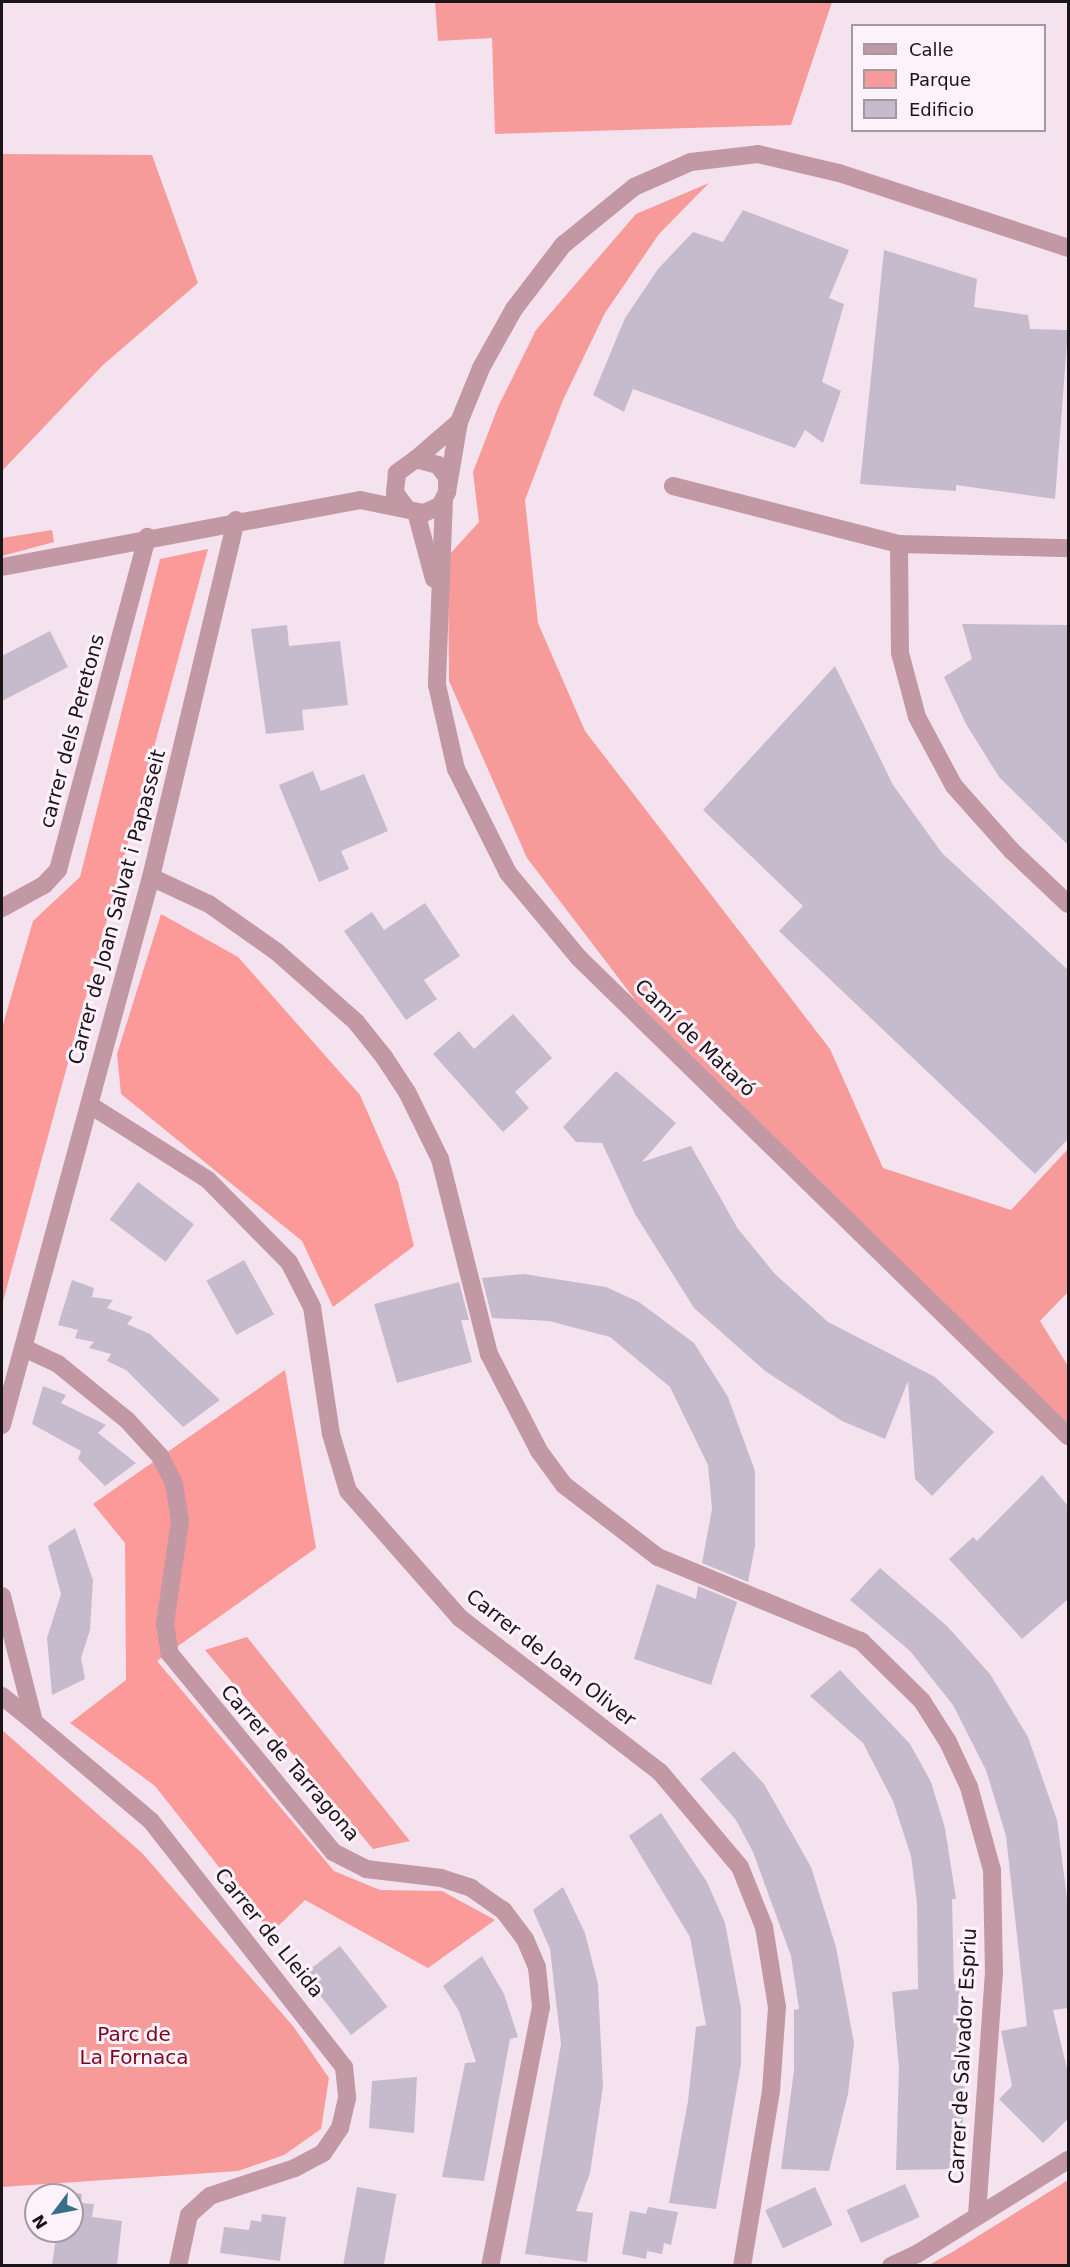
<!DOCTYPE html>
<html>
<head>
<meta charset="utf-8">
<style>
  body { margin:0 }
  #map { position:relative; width:1070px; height:2267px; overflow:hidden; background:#f5e2ef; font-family:"DejaVu Sans",sans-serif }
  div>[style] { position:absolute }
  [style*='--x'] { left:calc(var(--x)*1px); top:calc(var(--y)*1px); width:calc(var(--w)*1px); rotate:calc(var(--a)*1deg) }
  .green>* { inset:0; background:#f79b9a }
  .forest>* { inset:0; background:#fc9a99 }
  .building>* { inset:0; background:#c6bbcc; transform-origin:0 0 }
  .minor>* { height:18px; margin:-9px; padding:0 9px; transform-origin:9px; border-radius:9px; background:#c298a5 }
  span { translate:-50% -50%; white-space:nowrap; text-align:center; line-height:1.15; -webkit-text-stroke:6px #fef2fa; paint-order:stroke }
  .street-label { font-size:20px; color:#1b1519 }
  .park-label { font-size:20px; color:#7d031c }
  .frame { position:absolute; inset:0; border:3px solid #1b1519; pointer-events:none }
  .legend { position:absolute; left:851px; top:24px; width:195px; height:108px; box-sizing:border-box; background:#fef2fa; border:2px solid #a39aa0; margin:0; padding:8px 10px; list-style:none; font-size:18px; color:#1b1519 }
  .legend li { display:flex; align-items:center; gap:12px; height:30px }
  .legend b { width:30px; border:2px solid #a39aa0 }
  .north { position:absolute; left:24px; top:2183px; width:60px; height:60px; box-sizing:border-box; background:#fef2fa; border:2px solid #a39aa0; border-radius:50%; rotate:238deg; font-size:16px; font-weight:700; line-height:24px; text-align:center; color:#1b1519 }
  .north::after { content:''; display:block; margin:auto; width:21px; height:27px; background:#357088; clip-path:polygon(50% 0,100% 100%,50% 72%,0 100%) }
</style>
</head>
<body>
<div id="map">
  <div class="green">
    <div style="clip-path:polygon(435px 2px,832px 2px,791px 125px,495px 134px,492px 38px,438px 41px)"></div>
    <div style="clip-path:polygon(2px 154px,152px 155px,198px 283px,103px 365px,2px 471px)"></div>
    <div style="clip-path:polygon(709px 183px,659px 234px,605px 313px,563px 400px,525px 500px,538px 623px,585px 731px,830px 1049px,883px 1168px,1011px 1210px,1068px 1149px,1068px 1292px,1040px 1321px,1068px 1366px,1068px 1425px,636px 1001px,527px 858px,449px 681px,448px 556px,479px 522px,473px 472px,498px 407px,536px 330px,636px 214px)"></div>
    <div style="clip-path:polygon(52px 530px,54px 542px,2px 556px,2px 538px)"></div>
    <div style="clip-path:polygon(247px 1637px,410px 1841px,373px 1849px,205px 1650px)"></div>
    <div style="clip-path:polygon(2px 1730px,142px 1853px,293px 2026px,329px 2078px,321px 2129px,284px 2155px,238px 2171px,2px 2187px)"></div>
    <div style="clip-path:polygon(1068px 2180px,1068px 2265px,929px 2265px,954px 2251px)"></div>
  </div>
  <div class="forest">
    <div style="clip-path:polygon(208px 549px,2px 1305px,2px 1028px,33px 921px,80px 877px,160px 559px)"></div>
    <div style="clip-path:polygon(161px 914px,238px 957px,360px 1095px,398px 1182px,414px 1246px,333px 1307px,302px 1241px,121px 1094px,117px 1054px)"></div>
    <div style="clip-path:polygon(285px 1370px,316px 1548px,157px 1661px,334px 1871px,380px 1890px,442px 1891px,495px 1920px,428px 1968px,305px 1900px,271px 1933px,155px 1786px,70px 1723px,126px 1680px,125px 1543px,93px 1504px)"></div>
  </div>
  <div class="building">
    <div style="clip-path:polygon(743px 210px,849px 250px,829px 298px,844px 304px,822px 382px,841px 391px,823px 443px,805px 430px,795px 448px,633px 389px,624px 412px,593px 395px,625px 318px,658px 269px,693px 232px,723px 242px)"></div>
    <div style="clip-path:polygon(884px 250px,977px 279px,974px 307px,1028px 315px,1030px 329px,1068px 330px,1055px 499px,956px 485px,956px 491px,860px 484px)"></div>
    <div style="clip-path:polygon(962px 624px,1068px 625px,1068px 845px,999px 777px,966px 724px,944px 677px,972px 659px)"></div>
    <div style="clip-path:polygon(287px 625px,289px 646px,340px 641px,348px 705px,302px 710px,304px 730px,266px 734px,251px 629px)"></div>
    <div style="clip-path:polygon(50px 631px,68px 667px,2px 701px,2px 656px)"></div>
    <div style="clip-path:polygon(835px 666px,893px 785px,942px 853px,1068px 970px,1068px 1139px,1035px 1174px,779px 931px,803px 906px,703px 810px)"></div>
    <div style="clip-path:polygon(313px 771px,321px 791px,364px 774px,388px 831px,341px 851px,349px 869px,319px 882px,279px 785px)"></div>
    <div style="clip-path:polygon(425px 903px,460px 956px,424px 980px,437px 999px,406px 1020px,344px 931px,372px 912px,384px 930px)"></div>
    <div style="clip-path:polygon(513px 1014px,552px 1058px,515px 1092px,529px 1108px,503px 1132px,433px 1054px,459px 1031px,474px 1049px)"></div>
    <div style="clip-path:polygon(616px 1071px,676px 1123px,642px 1162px,691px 1146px,738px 1229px,775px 1274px,828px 1322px,935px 1377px,994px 1432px,932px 1496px,915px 1479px,908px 1381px,885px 1439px,842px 1421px,765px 1371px,694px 1308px,635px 1214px,602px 1143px,576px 1142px,563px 1127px)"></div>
    <div style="left:138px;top:1182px;width:70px;height:47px;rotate:37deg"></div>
    <div style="left:244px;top:1260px;width:62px;height:43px;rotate:61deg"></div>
    <div style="clip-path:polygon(524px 1274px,606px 1287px,639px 1302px,694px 1343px,728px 1397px,755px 1471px,755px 1546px,748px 1582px,702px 1563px,712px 1509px,708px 1465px,670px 1387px,610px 1337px,549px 1321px,492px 1318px,482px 1278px)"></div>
    <div style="clip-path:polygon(72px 1280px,94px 1288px,92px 1297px,113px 1300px,107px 1308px,133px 1317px,127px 1324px,150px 1334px,220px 1400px,183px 1427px,126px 1370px,107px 1361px,111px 1354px,89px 1348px,94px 1342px,75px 1338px,78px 1330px,58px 1325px)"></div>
    <div style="clip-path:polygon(459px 1282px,469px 1320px,461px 1320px,472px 1362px,397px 1383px,374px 1304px)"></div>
    <div style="clip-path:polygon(43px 1386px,66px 1395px,61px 1403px,106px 1425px,98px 1433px,136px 1463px,105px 1486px,78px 1459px,81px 1451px,32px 1424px)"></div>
    <div style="clip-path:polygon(1042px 1475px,1068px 1506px,1068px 1599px,1022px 1639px,949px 1559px,973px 1537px,977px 1541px)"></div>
    <div style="clip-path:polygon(75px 1528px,93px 1580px,90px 1630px,81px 1658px,85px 1679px,52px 1695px,47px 1638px,61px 1594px,48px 1546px)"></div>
    <div style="clip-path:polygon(880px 1568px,947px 1626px,990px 1674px,1028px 1737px,1057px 1820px,1068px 1906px,1068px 2008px,1053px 2010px,1068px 2073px,1068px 2119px,1043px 2143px,999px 2099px,1012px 2086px,1001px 2031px,1027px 2026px,1006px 1836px,986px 1770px,953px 1705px,910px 1651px,850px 1600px)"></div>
    <div style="clip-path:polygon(657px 1584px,696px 1599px,698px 1586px,737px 1602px,711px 1685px,634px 1659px)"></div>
    <div style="clip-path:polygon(840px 1670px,910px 1744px,931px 1782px,945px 1828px,956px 1899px,952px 1899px,954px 1984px,959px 1984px,966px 2060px,960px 2169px,896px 2170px,899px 2068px,892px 1992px,918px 1989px,917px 1903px,911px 1856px,893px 1801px,863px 1743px,810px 1696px)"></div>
    <div style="clip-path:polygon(734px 1751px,764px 1784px,811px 1867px,836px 1947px,854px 2043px,848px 2094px,829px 2171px,781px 2169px,794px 2070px,794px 2010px,799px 2009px,791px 1956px,753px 1852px,736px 1820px,700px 1779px)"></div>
    <div style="clip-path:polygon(661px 1813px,707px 1882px,725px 1923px,741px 2008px,741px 2064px,716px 2209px,669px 2203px,688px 2101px,696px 2027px,706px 2025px,690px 1937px,629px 1836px)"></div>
    <div style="clip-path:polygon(563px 1887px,585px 1933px,598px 1984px,603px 2087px,590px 2173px,576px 2211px,593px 2213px,587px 2262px,525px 2254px,561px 2044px,550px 1949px,533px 1910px)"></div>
    <div style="left:340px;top:1946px;width:77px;height:46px;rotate:52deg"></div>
    <div style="clip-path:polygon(482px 1956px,504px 1994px,518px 2037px,510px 2039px,484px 2181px,442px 2177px,465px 2063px,476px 2062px,459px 2011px,443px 1986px)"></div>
    <div style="clip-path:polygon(417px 2077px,414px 2133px,369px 2128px,372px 2081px)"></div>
    <div style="left:905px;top:2184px;width:36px;height:64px;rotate:66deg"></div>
    <div style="left:357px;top:2187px;width:40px;height:79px;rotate:10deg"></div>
    <div style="left:815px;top:2187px;width:42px;height:55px;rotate:65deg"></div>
    <div style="clip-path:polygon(62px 2191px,82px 2194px,81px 2203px,94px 2204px,92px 2217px,122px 2221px,117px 2265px,52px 2265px,57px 2231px,72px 2231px,72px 2195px,62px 2195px)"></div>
    <div style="clip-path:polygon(648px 2207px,678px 2212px,671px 2245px,664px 2243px,662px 2254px,647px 2251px,646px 2259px,622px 2254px,630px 2211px,646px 2214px)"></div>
    <div style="clip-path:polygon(262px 2214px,286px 2217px,280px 2261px,220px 2253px,224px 2227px,249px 2230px,251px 2220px,261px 2222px)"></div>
  </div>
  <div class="minor">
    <div style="--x:416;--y:459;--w:57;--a:-40.7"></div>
    <div style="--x:673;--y:486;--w:233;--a:14.4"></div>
    <div style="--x:899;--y:544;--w:169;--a:1.4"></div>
    <div style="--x:447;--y:492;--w:71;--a:-80.3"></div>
    <div style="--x:459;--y:422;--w:58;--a:-67.8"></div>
    <div style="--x:481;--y:368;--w:68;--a:-60.8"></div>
    <div style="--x:514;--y:309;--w:81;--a:-52.6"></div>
    <div style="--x:563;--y:245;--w:92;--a:-39.2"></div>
    <div style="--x:634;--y:187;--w:62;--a:-23.7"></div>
    <div style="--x:691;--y:162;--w:67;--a:-6.8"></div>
    <div style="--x:758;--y:154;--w:83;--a:13.2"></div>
    <div style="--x:839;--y:173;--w:241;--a:18.1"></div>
    <div style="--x:444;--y:499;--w:186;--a:92.2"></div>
    <div style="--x:437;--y:685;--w:86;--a:77.3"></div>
    <div style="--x:456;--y:769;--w:116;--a:63.4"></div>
    <div style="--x:508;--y:873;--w:111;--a:50.1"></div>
    <div style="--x:579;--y:958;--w:684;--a:44.35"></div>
    <div style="--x:416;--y:512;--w:69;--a:75"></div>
    <div style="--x:899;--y:544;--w:109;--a:89.5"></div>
    <div style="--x:900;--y:653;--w:66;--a:75.1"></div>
    <div style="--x:917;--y:717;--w:78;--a:61.8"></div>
    <div style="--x:954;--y:786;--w:87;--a:48.3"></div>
    <div style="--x:1012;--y:851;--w:77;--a:43.4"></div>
    <div style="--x:2;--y:567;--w:364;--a:-10.6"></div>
    <div style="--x:360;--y:500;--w:65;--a:11.5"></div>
    <div style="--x:424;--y:513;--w:17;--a:-24"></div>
    <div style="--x:440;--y:506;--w:16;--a:-63"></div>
    <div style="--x:447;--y:492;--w:15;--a:-90"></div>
    <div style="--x:447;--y:477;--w:15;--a:-127"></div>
    <div style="--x:438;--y:465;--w:23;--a:-165"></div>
    <div style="--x:416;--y:459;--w:24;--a:144"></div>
    <div style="--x:397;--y:473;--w:20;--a:96"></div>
    <div style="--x:395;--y:493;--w:20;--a:53"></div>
    <div style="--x:151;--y:877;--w:64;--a:25"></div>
    <div style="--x:209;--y:904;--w:83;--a:35.2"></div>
    <div style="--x:277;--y:952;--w:106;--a:41.5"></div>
    <div style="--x:356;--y:1022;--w:45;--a:51.3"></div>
    <div style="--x:384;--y:1057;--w:42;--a:56.7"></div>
    <div style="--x:407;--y:1092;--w:75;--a:63.8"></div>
    <div style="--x:440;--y:1159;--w:201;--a:75.9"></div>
    <div style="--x:489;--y:1354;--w:109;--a:62.7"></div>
    <div style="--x:539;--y:1451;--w:42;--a:53.7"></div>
    <div style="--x:564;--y:1485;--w:118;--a:37.5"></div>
    <div style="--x:658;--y:1557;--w:220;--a:22.5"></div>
    <div style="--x:861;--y:1641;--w:86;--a:44.5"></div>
    <div style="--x:922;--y:1701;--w:49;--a:57.6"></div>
    <div style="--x:948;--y:1742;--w:50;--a:65"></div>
    <div style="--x:969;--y:1787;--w:86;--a:74.5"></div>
    <div style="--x:992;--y:1870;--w:102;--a:88.9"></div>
    <div style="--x:994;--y:1972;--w:245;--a:94"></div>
    <div style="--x:2;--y:908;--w:48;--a:-28.7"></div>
    <div style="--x:44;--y:885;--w:21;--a:-47"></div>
    <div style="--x:58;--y:870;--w:345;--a:-75"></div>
    <div style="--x:90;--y:1105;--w:140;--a:32.4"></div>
    <div style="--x:208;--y:1180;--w:115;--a:45.4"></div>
    <div style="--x:289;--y:1262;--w:51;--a:62.9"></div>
    <div style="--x:312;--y:1307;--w:128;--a:81.5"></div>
    <div style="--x:331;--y:1434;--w:59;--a:73.4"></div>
    <div style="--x:348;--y:1491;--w:169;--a:48.6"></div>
    <div style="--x:460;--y:1618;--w:252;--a:37.6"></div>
    <div style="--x:660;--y:1772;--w:124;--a:49.9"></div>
    <div style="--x:740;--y:1867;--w:65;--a:68.2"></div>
    <div style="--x:764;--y:1927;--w:81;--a:80.8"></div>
    <div style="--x:777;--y:2007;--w:84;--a:94.1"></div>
    <div style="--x:771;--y:2091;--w:177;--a:99.4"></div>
    <div style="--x:24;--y:1348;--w:38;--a:25"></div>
    <div style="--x:58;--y:1364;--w:89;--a:39.1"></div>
    <div style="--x:127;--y:1420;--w:49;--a:47.5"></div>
    <div style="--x:160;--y:1456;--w:30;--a:63"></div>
    <div style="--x:174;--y:1483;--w:38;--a:81"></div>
    <div style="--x:180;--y:1521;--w:104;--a:98.3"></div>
    <div style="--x:165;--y:1624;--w:30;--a:81"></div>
    <div style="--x:170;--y:1654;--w:256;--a:50.5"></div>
    <div style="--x:333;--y:1852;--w:37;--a:27"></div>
    <div style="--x:366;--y:1869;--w:76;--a:6.8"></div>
    <div style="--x:441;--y:1878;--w:32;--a:18"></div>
    <div style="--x:471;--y:1888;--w:39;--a:35"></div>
    <div style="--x:503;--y:1910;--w:36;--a:53"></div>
    <div style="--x:525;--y:1939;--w:30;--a:67"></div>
    <div style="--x:537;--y:1967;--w:40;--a:84.3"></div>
    <div style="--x:541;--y:2007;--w:264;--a:101.1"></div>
    <div style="--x:2;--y:1425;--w:568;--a:-74.79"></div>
    <div style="--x:151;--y:877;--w:367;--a:-76.6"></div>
    <div style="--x:2;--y:1596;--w:130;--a:75.7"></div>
    <div style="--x:34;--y:1722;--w:153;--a:40.2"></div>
    <div style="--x:151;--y:1821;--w:313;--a:51.9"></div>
    <div style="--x:344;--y:2067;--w:31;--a:84"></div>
    <div style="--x:347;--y:2098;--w:31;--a:103"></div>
    <div style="--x:340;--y:2128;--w:30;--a:124"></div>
    <div style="--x:323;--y:2153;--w:32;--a:152"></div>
    <div style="--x:295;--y:2168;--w:89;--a:161.8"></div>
    <div style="--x:210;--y:2196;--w:28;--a:138"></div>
    <div style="--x:189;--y:2215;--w:52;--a:102.2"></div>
    <div style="--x:2;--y:1696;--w:41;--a:39.1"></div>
    <div style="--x:891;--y:2266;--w:29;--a:-25"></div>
    <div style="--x:917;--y:2254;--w:178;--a:-31.9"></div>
  </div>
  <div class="street-label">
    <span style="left:72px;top:731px;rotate:-75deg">carrer dels Peretons</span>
    <span style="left:117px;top:907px;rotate:-75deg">Carrer de Joan Salvat i Papasseit</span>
    <span style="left:695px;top:1038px;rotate:44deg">Camí de Mataró</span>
    <span style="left:551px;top:1658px;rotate:38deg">Carrer de Joan Oliver</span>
    <span style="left:290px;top:1763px;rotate:49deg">Carrer de Tarragona</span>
    <span style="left:269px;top:1933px;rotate:51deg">Carrer de Lleida</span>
    <span style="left:963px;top:2056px;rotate:-87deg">Carrer de Salvador Espriu</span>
  </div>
  <div class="park-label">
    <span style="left:134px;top:2046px">Parc de<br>La Fornaca</span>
  </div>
  <div class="frame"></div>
  <ul class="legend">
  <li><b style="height:8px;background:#c298a5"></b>Calle</li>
  <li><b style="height:16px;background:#f79b9a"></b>Parque</li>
  <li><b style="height:16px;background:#c6bbcc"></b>Edificio</li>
  </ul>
  <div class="north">N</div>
</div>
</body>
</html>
